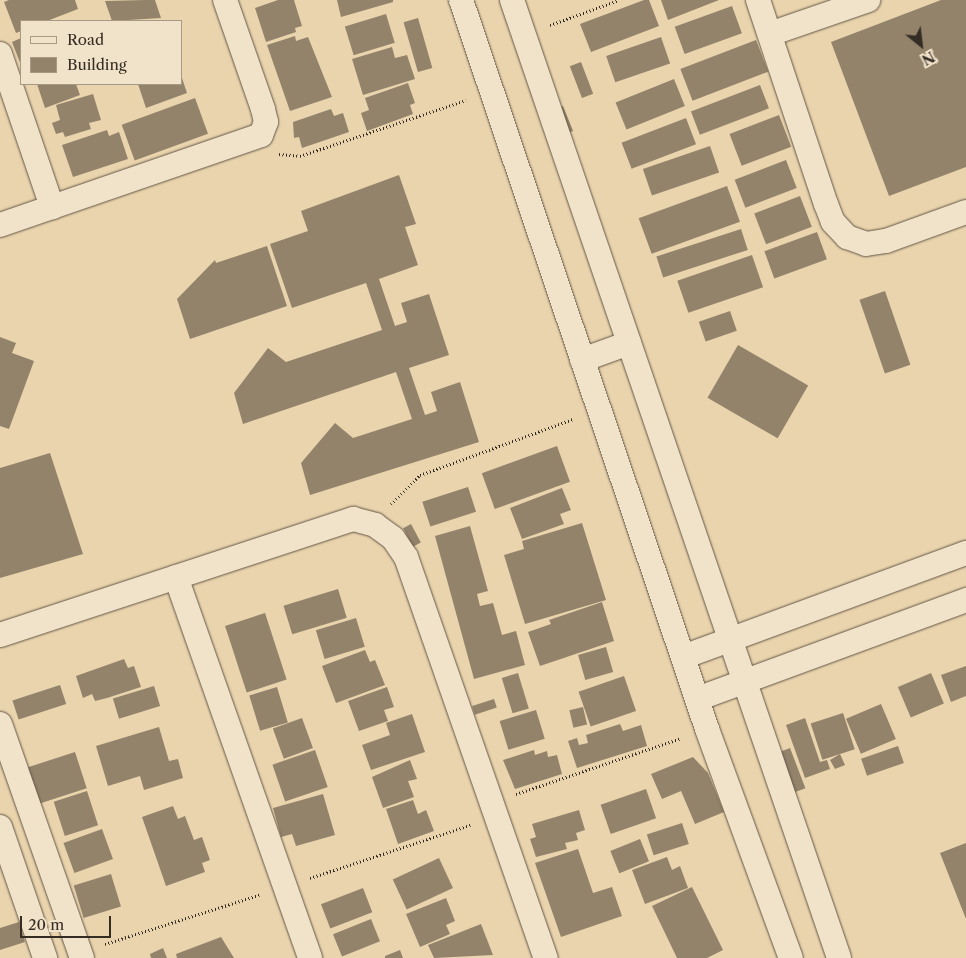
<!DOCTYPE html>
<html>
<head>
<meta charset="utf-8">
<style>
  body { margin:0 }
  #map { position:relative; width:966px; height:958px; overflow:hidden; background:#ead4ad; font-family:"Libre Caslon Text",serif }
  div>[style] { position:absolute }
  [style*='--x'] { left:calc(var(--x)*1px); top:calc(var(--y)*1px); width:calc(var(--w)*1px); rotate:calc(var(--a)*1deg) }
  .building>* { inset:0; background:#93836b; transform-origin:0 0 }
  .path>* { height:3px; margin-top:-1.5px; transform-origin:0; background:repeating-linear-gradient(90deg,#352c23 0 1px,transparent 0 3.5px) }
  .roads { filter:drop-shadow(0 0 1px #625646) drop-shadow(0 0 1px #625646) }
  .minor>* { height:24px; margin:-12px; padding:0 12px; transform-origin:12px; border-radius:12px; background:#f1e3ca }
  span { translate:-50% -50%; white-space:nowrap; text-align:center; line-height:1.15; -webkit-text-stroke:4.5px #f1e3ca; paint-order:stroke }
  .legend { position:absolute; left:20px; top:20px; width:162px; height:65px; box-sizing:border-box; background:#f1e3ca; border:1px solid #a69a87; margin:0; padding:6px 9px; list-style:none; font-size:15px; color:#352c23 }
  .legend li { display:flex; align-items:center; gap:10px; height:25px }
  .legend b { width:25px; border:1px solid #a69a87 }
  .north { position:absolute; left:896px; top:20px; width:50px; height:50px; -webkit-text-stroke:4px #f1e3ca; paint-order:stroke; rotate:151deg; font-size:14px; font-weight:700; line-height:20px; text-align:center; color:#352c23 }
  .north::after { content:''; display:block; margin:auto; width:18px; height:22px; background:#352c23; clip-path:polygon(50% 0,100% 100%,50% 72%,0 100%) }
  .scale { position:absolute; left:20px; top:916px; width:91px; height:22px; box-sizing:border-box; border:2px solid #352c23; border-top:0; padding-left:6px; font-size:15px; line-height:18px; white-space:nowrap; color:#352c23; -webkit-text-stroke:4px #f1e3ca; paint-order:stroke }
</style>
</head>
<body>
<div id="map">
  <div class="building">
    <div style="clip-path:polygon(9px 0,75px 0,78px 9px,47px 21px,21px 21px,21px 31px,16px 33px,4px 2px)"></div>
    <div style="clip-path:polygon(145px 0,155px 0,161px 18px,112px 21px,105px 1px)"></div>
    <div style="clip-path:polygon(278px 0,294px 0,302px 26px,295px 28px,296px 32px,266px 42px,255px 8px)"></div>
    <div style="clip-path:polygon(337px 0,393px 0,393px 2px,341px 17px)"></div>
    <div style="clip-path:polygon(644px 0,649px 0,659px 26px,591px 52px,580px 24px)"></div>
    <div style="clip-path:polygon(661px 0,719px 0,668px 20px)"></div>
    <div style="clip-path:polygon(941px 0,966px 0,966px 167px,889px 196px,831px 42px)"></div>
    <div style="left:732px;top:6px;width:29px;height:61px;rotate:70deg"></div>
    <div style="left:386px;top:14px;width:30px;height:43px;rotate:73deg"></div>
    <div style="left:418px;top:18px;width:52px;height:15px;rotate:74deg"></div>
    <div style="clip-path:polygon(295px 36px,296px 41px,308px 37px,332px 97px,290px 111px,267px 45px)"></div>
    <div style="left:661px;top:37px;width:28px;height:58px;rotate:71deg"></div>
    <div style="clip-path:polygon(21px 38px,21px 65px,12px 42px)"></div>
    <div style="left:756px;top:40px;width:34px;height:81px;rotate:69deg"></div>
    <div style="clip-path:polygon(392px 47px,395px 58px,407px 55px,415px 79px,363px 95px,352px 59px)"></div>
    <div style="left:581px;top:62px;width:34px;height:12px;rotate:69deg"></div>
    <div style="clip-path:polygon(182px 78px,187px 93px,146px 108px,138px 84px,181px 84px)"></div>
    <div style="left:674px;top:79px;width:29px;height:63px;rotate:68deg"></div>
    <div style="clip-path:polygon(408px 83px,415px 103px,410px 105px,413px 114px,367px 131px,361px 113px,369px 110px,365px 98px)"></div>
    <div style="clip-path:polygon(37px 84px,76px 84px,80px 95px,45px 108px)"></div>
    <div style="left:760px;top:85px;width:25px;height:74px;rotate:69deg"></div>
    <div style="clip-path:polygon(93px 94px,101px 120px,89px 123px,91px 129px,65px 137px,63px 132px,56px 134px,52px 123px,60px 120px,56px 105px)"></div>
    <div style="left:195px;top:98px;width:38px;height:78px;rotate:70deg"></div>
    <div style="left:563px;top:106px;width:27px;height:12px;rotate:68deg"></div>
    <div style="clip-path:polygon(331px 109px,334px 116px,343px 113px,349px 132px,302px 148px,299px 137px,294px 138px,293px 122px)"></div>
    <div style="left:779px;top:115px;width:34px;height:53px;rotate:69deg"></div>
    <div style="left:686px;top:118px;width:28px;height:69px;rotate:69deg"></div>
    <div style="clip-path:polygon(107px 130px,109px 136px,119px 132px,128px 159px,73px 177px,62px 145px)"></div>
    <div style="left:710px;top:146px;width:28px;height:71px;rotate:71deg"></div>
    <div style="left:786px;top:160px;width:30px;height:55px;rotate:69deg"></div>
    <div style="clip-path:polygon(399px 175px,416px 224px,405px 227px,418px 265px,379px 279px,395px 326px,407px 322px,401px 303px,429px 294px,449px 355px,409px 368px,425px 415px,437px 411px,431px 392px,460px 382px,479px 442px,310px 495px,301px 463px,335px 423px,353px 438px,412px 419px,396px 372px,243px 424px,234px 393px,268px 348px,286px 362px,382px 330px,366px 283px,292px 308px,270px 244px,308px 231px,301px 211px)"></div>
    <div style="left:727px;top:186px;width:38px;height:94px;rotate:70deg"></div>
    <div style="left:800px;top:196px;width:33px;height:49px;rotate:69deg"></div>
    <div style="left:741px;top:229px;width:22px;height:89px;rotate:72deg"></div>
    <div style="left:817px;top:232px;width:29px;height:56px;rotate:70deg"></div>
    <div style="clip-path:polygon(267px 246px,287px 306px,190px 339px,177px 299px,215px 260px,216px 263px)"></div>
    <div style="left:752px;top:255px;width:34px;height:79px;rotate:71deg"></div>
    <div style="left:885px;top:291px;width:78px;height:27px;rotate:71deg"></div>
    <div style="left:730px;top:311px;width:21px;height:33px;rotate:71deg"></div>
    <div style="clip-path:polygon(0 337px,16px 343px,12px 353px,34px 361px,9px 429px,0 426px)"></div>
    <div style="left:738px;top:345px;width:81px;height:61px;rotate:30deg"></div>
    <div style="left:557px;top:446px;width:38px;height:80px;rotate:70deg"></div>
    <div style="clip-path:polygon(50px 453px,83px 554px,0 578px,0 468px)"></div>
    <div style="left:468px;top:487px;width:26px;height:48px;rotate:72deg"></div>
    <div style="clip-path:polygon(562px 488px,571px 510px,560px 514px,564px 524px,522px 539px,510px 508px)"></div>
    <div style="clip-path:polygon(582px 523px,606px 600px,525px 624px,504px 555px,524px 549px,522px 541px)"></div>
    <div style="left:411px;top:524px;width:21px;height:9px;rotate:62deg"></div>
    <div style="clip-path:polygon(470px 526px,488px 591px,477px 594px,480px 606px,493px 603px,502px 635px,516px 631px,525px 665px,474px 679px,435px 536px)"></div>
    <div style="left:338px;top:589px;width:30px;height:57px;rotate:73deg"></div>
    <div style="clip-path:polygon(602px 602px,614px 641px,540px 666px,528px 632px,551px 624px,549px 620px)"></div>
    <div style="left:265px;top:613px;width:70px;height:42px;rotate:72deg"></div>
    <div style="left:356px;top:618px;width:30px;height:42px;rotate:73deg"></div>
    <div style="left:606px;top:647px;width:26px;height:29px;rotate:74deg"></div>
    <div style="clip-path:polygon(365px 650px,370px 662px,375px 660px,385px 685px,336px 703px,322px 666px)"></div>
    <div style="clip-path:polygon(124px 659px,128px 668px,134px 666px,141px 687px,107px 698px,95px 701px,92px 694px,83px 698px,76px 676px)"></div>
    <div style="clip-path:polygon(966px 666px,966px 696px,951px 702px,941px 675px)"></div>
    <div style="left:518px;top:673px;width:37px;height:17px;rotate:73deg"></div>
    <div style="left:931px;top:673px;width:33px;height:36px;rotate:67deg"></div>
    <div style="left:624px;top:676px;width:37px;height:48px;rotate:71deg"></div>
    <div style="left:60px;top:685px;width:20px;height:50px;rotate:72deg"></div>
    <div style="left:154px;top:686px;width:21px;height:43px;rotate:73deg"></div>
    <div style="left:277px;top:687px;width:37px;height:29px;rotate:73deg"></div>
    <div style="clip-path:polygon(387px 687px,394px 707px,384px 710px,388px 721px,359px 731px,348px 701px)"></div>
    <div style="left:494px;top:699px;width:9px;height:23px;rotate:72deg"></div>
    <div style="left:881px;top:704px;width:38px;height:38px;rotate:67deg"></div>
    <div style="left:583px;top:707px;width:18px;height:14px;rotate:77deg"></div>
    <div style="left:536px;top:710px;width:30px;height:38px;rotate:73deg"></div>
    <div style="left:843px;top:713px;width:38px;height:34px;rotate:72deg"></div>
    <div style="clip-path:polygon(412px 714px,425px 752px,371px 770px,362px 745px,390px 735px,386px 723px)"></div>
    <div style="left:302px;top:718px;width:32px;height:31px;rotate:70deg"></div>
    <div style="clip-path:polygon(805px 718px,820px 762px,827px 760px,830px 769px,805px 778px,786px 725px)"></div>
    <div style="clip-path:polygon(620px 724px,623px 731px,641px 725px,647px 746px,577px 768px,568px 741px,577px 738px,579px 745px,588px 743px,586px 735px)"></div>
    <div style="clip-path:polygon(159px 727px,169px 761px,178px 759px,183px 778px,144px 790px,140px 776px,108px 786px,96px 746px)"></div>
    <div style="left:898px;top:746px;width:18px;height:39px;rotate:71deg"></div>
    <div style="left:790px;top:748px;width:43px;height:11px;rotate:69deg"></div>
    <div style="left:315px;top:750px;width:39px;height:45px;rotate:71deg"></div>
    <div style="clip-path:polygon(534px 750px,535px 755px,547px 751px,548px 757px,557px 755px,562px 774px,515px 789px,503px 760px)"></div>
    <div style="left:75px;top:752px;width:38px;height:51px;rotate:72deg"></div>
    <div style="clip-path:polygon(840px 754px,845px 765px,835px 769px,830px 760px)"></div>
    <div style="clip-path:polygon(693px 757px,708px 773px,724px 812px,695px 824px,681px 791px,662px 799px,651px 774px)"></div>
    <div style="clip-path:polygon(410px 760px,417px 779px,408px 781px,414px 797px,383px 808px,372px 777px)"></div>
    <div style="left:646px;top:789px;width:31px;height:48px;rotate:71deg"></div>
    <div style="left:87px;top:791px;width:36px;height:35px;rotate:72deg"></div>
    <div style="clip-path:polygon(323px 794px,335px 835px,296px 846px,292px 834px,281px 837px,273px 808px)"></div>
    <div style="clip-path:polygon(413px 800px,418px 814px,426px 810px,434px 831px,398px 844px,386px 809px)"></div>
    <div style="clip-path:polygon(173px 806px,178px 819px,185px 816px,194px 840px,202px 837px,210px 860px,202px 863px,205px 872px,166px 886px,142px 817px)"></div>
    <div style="clip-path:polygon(579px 810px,585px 830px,576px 833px,578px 840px,565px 843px,567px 849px,536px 857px,530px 839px,536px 837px,532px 824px)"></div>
    <div style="left:682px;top:823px;width:22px;height:37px;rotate:72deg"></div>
    <div style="left:102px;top:829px;width:32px;height:41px;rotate:70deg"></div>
    <div style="left:640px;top:839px;width:24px;height:32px;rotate:68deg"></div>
    <div style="clip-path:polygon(966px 843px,966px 919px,940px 853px)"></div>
    <div style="clip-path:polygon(578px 849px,593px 893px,612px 887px,622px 916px,561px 937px,535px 863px)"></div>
    <div style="clip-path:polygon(667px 857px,672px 870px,680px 866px,688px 888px,645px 904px,632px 870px)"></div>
    <div style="left:439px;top:858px;width:33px;height:51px;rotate:65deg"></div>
    <div style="left:111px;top:874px;width:34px;height:39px;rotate:73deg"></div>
    <div style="clip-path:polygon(692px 887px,723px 950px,707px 958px,677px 958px,652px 906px)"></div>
    <div style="left:363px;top:888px;width:26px;height:45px;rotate:69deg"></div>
    <div style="clip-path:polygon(446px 898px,455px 921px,446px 925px,450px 934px,420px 947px,406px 914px)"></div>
    <div style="left:371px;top:919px;width:24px;height:41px;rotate:68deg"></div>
    <div style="clip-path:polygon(19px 922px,25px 942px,0 950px,0 928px)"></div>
    <div style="clip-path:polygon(481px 924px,493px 955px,434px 958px,428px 945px)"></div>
    <div style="clip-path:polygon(221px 937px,234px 958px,177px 958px,176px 954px)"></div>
    <div style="clip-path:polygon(163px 948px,167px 958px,151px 958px,150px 954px)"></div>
    <div style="clip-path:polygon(400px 950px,403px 958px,385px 958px,385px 956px)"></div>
  </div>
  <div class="path">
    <div style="--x:550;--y:25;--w:73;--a:-19.9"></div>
    <div style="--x:279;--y:154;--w:21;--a:5"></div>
    <div style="--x:300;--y:156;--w:175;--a:-18.6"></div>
    <div style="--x:391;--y:504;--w:41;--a:-45"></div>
    <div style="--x:420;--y:475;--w:163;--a:-20.1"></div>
    <div style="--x:516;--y:794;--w:174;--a:-18.7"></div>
    <div style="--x:310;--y:878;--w:169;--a:-18.3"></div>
    <div style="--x:105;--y:944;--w:162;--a:-17.7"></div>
  </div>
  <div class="roads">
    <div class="minor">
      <div style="--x:461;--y:0;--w:769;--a:71.35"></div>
      <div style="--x:707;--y:729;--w:244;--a:69.9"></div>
      <div style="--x:512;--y:0;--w:1012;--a:71.15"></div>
      <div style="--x:758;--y:0;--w:215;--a:71.6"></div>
      <div style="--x:826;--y:204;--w:19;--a:69"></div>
      <div style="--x:833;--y:222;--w:21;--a:47"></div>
      <div style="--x:847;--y:237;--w:20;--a:20"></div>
      <div style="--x:866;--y:244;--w:20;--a:-9"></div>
      <div style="--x:886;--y:241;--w:85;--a:-19.9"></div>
      <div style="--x:770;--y:34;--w:104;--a:-19.1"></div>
      <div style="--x:0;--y:54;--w:162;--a:71.2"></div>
      <div style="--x:0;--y:225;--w:276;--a:-19"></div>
      <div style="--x:261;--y:135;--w:14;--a:-69"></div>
      <div style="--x:266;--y:122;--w:13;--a:-103"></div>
      <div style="--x:263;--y:109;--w:115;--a:-109.2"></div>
      <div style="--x:582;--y:360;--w:50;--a:-19.9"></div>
      <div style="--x:176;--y:577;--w:404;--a:70.6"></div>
      <div style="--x:0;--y:635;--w:372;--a:-18.2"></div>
      <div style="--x:353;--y:519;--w:23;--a:15"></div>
      <div style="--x:375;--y:525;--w:22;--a:36"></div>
      <div style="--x:393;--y:538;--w:23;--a:56"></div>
      <div style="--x:406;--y:557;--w:425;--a:70.8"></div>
      <div style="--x:683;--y:657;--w:302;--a:-20.2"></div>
      <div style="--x:697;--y:699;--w:287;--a:-20.2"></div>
      <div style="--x:0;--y:724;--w:248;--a:70.7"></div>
      <div style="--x:0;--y:827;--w:139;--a:71"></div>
    </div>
  </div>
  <ul class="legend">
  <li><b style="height:6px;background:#f1e3ca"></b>Road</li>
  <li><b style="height:14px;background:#93836b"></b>Building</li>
  </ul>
  <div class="north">N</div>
  <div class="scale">20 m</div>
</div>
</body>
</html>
